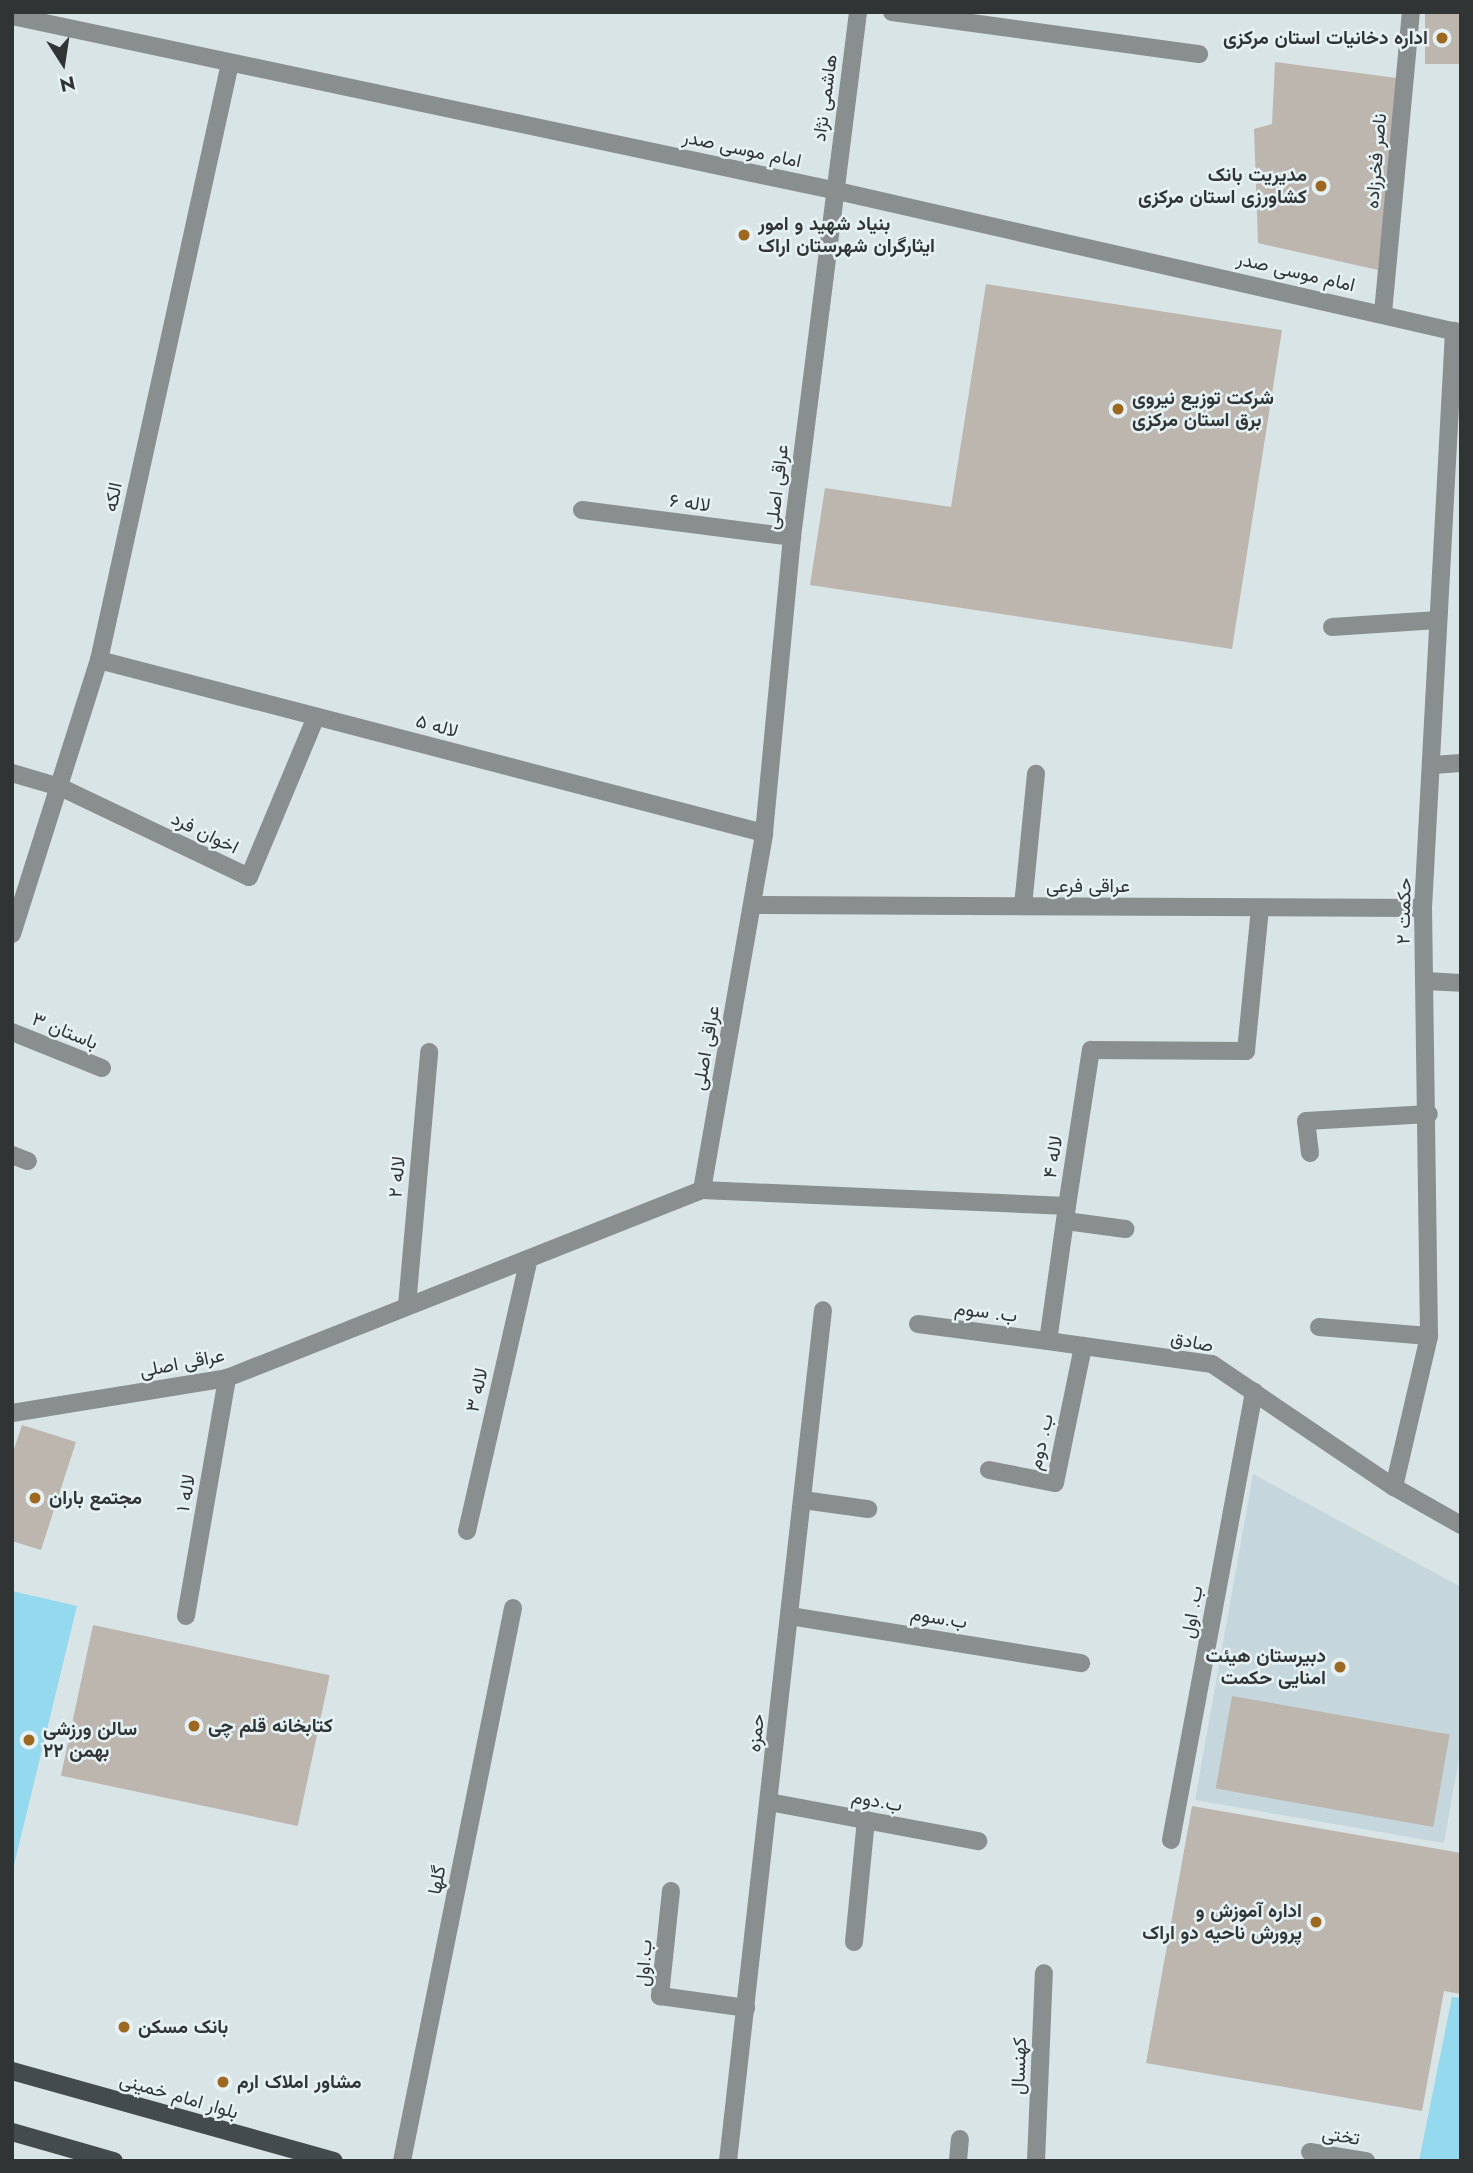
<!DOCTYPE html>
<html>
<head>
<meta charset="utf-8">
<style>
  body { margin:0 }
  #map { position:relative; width:1473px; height:2173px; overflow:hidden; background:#d9e4e7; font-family:Jost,Vazirmatn,sans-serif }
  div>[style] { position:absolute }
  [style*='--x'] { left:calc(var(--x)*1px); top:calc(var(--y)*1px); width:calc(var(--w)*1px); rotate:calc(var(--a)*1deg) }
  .built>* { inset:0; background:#c5d7dd }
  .green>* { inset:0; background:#94d9ed }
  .building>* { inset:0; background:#bcb6ae; transform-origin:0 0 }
  .minor>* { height:18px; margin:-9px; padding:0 9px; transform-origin:9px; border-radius:9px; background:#898e8f }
  .major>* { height:18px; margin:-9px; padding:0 9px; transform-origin:9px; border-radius:9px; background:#434b4d }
  .dots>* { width:19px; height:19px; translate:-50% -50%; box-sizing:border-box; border:4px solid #e6f1f4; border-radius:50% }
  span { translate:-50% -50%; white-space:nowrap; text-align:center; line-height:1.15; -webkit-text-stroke:5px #e6f1f4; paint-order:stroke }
  .poi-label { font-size:19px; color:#303435; font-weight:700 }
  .right { translate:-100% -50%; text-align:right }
  .left { translate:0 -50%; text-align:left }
  .street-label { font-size:19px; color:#303435 }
  .frame { position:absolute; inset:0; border:14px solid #303435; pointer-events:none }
  .north { position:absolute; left:28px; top:28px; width:70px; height:70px; -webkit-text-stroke:5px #e6f1f4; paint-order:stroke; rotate:168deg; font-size:19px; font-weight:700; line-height:28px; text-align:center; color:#303435 }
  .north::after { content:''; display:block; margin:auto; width:24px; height:32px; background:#303435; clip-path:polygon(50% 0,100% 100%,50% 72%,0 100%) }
</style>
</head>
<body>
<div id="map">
  <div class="built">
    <div style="clip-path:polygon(1253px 1474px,1461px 1587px,1461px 1747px,1444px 1843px,1195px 1800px)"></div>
  </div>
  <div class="green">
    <div style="clip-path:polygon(12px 1591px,77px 1606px,12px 1873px)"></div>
    <div style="clip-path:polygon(1452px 1997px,1461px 1998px,1461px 2161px,1419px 2161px)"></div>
  </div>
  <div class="building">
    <div style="left:1425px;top:12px;width:36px;height:52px"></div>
    <div style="clip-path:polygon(1275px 62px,1397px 78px,1378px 270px,1258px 243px,1254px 129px,1272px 124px)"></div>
    <div style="clip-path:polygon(986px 284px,1282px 330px,1232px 649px,810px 585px,825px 488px,951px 507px)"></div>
    <div style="clip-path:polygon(22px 1425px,76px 1442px,41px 1550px,12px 1541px,12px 1455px)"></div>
    <div style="left:93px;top:1625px;width:242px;height:154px;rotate:12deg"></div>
    <div style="left:1232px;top:1696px;width:221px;height:94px;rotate:10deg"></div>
    <div style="clip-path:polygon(1192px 1806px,1461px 1853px,1461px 1994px,1444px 1991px,1422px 2111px,1146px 2063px)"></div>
  </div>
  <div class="minor">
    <div style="--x:892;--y:12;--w:310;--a:7.8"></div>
    <div style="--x:12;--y:16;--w:839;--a:11.97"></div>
    <div style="--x:833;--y:190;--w:644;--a:12.83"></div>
    <div style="--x:1383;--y:313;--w:302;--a:-84.7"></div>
    <div style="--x:582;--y:510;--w:212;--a:7.3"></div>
    <div style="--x:1332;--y:627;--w:106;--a:-3.8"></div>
    <div style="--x:99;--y:660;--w:687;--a:14.58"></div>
    <div style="--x:1433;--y:765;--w:28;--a:-4"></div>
    <div style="--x:12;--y:773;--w:50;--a:16.3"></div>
    <div style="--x:60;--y:787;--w:209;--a:25.5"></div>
    <div style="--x:249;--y:877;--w:173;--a:-67.3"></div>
    <div style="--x:754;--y:905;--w:669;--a:0.26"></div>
    <div style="--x:1023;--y:906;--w:133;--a:-84.4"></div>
    <div style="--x:12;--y:934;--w:287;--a:-72.4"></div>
    <div style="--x:99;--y:660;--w:611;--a:-77.62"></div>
    <div style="--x:1425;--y:981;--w:36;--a:3"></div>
    <div style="--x:12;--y:1032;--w:97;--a:21.8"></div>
    <div style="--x:1310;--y:1153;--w:32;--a:-97"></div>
    <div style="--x:1306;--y:1121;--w:123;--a:-3.3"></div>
    <div style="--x:12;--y:1155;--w:17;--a:21"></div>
    <div style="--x:702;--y:1190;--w:365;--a:2.5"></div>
    <div style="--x:1067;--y:1206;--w:158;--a:-81.3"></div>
    <div style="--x:1091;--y:1050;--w:155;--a:0.4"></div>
    <div style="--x:1246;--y:1051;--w:144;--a:-84.4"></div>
    <div style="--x:1067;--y:1206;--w:136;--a:98"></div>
    <div style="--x:1048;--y:1341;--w:166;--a:8"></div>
    <div style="--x:1212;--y:1364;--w:220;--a:34.1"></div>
    <div style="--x:1394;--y:1487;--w:77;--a:29.6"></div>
    <div style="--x:1066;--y:1221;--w:60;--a:7.7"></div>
    <div style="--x:407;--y:1306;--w:255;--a:-85"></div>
    <div style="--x:918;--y:1324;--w:131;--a:7.5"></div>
    <div style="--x:1319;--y:1327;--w:110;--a:4.7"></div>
    <div style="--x:12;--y:1413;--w:218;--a:-9.2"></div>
    <div style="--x:227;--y:1378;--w:511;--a:-21.59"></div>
    <div style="--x:702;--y:1190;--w:362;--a:-80.1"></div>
    <div style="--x:764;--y:833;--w:297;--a:-84.6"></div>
    <div style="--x:792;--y:537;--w:529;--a:-82.83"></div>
    <div style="--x:989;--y:1470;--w:67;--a:11.1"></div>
    <div style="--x:1055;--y:1483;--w:140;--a:-78.4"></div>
    <div style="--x:1394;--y:1487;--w:155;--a:-76.9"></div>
    <div style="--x:1429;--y:1336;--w:428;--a:-90.8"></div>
    <div style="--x:1423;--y:908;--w:578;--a:-86.92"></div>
    <div style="--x:803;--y:1500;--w:66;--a:7.9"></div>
    <div style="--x:467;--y:1531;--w:279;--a:-77.2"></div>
    <div style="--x:186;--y:1616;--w:242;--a:-80.2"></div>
    <div style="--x:790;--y:1616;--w:295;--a:9.2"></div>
    <div style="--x:769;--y:1802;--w:213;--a:10.6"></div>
    <div style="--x:1171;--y:1840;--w:456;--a:-79.5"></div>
    <div style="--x:671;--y:1891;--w:106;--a:96"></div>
    <div style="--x:660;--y:1996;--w:87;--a:7.9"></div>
    <div style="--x:854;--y:1942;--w:123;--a:-84.4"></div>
    <div style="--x:1310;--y:2152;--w:57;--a:9.1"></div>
    <div style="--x:402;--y:2161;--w:564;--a:-78.65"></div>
    <div style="--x:728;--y:2161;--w:856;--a:-83.63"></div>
    <div style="--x:958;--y:2161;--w:22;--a:-85"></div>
    <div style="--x:1036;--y:2161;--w:188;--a:-87.6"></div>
  </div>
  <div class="major">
    <div style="--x:12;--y:2071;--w:334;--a:15.6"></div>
    <div style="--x:12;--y:2132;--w:106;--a:15.9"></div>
  </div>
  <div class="dots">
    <div style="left:1442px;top:38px;background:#9d6820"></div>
    <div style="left:1321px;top:186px;background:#9d6820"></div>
    <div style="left:744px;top:235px;background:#9d6820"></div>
    <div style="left:1118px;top:409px;background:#9d6820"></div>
    <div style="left:35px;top:1498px;background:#9d6820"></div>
    <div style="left:1340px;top:1667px;background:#9d6820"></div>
    <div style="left:194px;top:1726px;background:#9d6820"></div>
    <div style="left:29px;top:1740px;background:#9d6820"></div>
    <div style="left:1316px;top:1922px;background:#9d6820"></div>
    <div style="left:124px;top:2027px;background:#9d6820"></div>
    <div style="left:223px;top:2082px;background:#9d6820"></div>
  </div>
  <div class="poi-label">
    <span class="right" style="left:1428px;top:38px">اداره دخانیات استان مرکزی</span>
    <span class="right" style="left:1307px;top:186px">مدیریت بانک<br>کشاورزی استان مرکزی</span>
    <span class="left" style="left:758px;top:235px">بنیاد شهید و امور<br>ایثارگران شهرستان اراک</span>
    <span class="left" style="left:1132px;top:409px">شرکت توزیع نیروی<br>برق استان مرکزی</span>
    <span class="left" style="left:49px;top:1498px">مجتمع باران</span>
    <span class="right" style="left:1326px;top:1667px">دبیرستان هیئت<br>امنایی حکمت</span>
    <span class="left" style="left:208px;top:1726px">کتابخانه قلم چی</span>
    <span class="left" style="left:43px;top:1740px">سالن ورزشی<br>۲۲ بهمن</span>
    <span class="right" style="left:1302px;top:1922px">اداره آموزش و<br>پرورش ناحیه دو اراک</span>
    <span class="left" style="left:138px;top:2027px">بانک مسکن</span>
    <span class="left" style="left:237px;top:2082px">مشاور املاک ارم</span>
  </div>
  <div class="street-label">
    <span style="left:825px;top:98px;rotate:-82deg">هاشمی نژاد</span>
    <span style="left:742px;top:149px;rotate:12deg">امام موسی صدر</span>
    <span style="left:1376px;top:161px;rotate:-85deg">ناصر فخرزاده</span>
    <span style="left:1296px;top:272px;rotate:13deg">امام موسی صدر</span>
    <span style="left:777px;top:487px;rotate:-83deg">عراقی اصلی</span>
    <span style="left:113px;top:497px;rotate:-78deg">الکه</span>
    <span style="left:690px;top:503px;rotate:7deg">لاله ۶</span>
    <span style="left:437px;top:726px;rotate:15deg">لاله ۵</span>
    <span style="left:205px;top:833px;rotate:26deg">اخوان فرد</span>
    <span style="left:1088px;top:886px">عراقی فرعی</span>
    <span style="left:1404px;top:911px;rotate:-89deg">حکمت ۲</span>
    <span style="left:65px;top:1031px;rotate:22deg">باستان ۳</span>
    <span style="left:706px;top:1048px;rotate:-80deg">عراقی اصلی</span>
    <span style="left:1053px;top:1157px;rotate:-81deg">لاله ۴</span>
    <span style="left:397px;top:1177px;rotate:-85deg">لاله ۲</span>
    <span style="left:986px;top:1312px;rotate:7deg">ب. سوم</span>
    <span style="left:1192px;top:1342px;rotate:11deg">صادق</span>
    <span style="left:182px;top:1363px;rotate:-11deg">عراقی اصلی</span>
    <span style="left:477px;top:1390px;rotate:-77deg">لاله ۳</span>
    <span style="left:1041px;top:1442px;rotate:-77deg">ب. دوم</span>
    <span style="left:186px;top:1493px;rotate:-80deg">لاله ۱</span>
    <span style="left:1192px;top:1612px;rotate:-80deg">ب. اول</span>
    <span style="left:939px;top:1618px;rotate:9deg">ب.سوم</span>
    <span style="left:756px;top:1733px;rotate:-84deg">حمزه</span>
    <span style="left:877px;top:1801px;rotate:10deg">ب.دوم</span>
    <span style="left:437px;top:1880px;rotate:-79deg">گلها</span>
    <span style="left:644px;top:1963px;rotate:-86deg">ب.اول</span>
    <span style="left:1019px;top:2066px;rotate:-88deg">کهنسال</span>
    <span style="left:179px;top:2096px;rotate:16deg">بلوار امام خمینی</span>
    <span style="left:1341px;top:2136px;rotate:9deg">تختی</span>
  </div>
  <div class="frame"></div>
  <div class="north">N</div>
</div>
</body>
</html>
